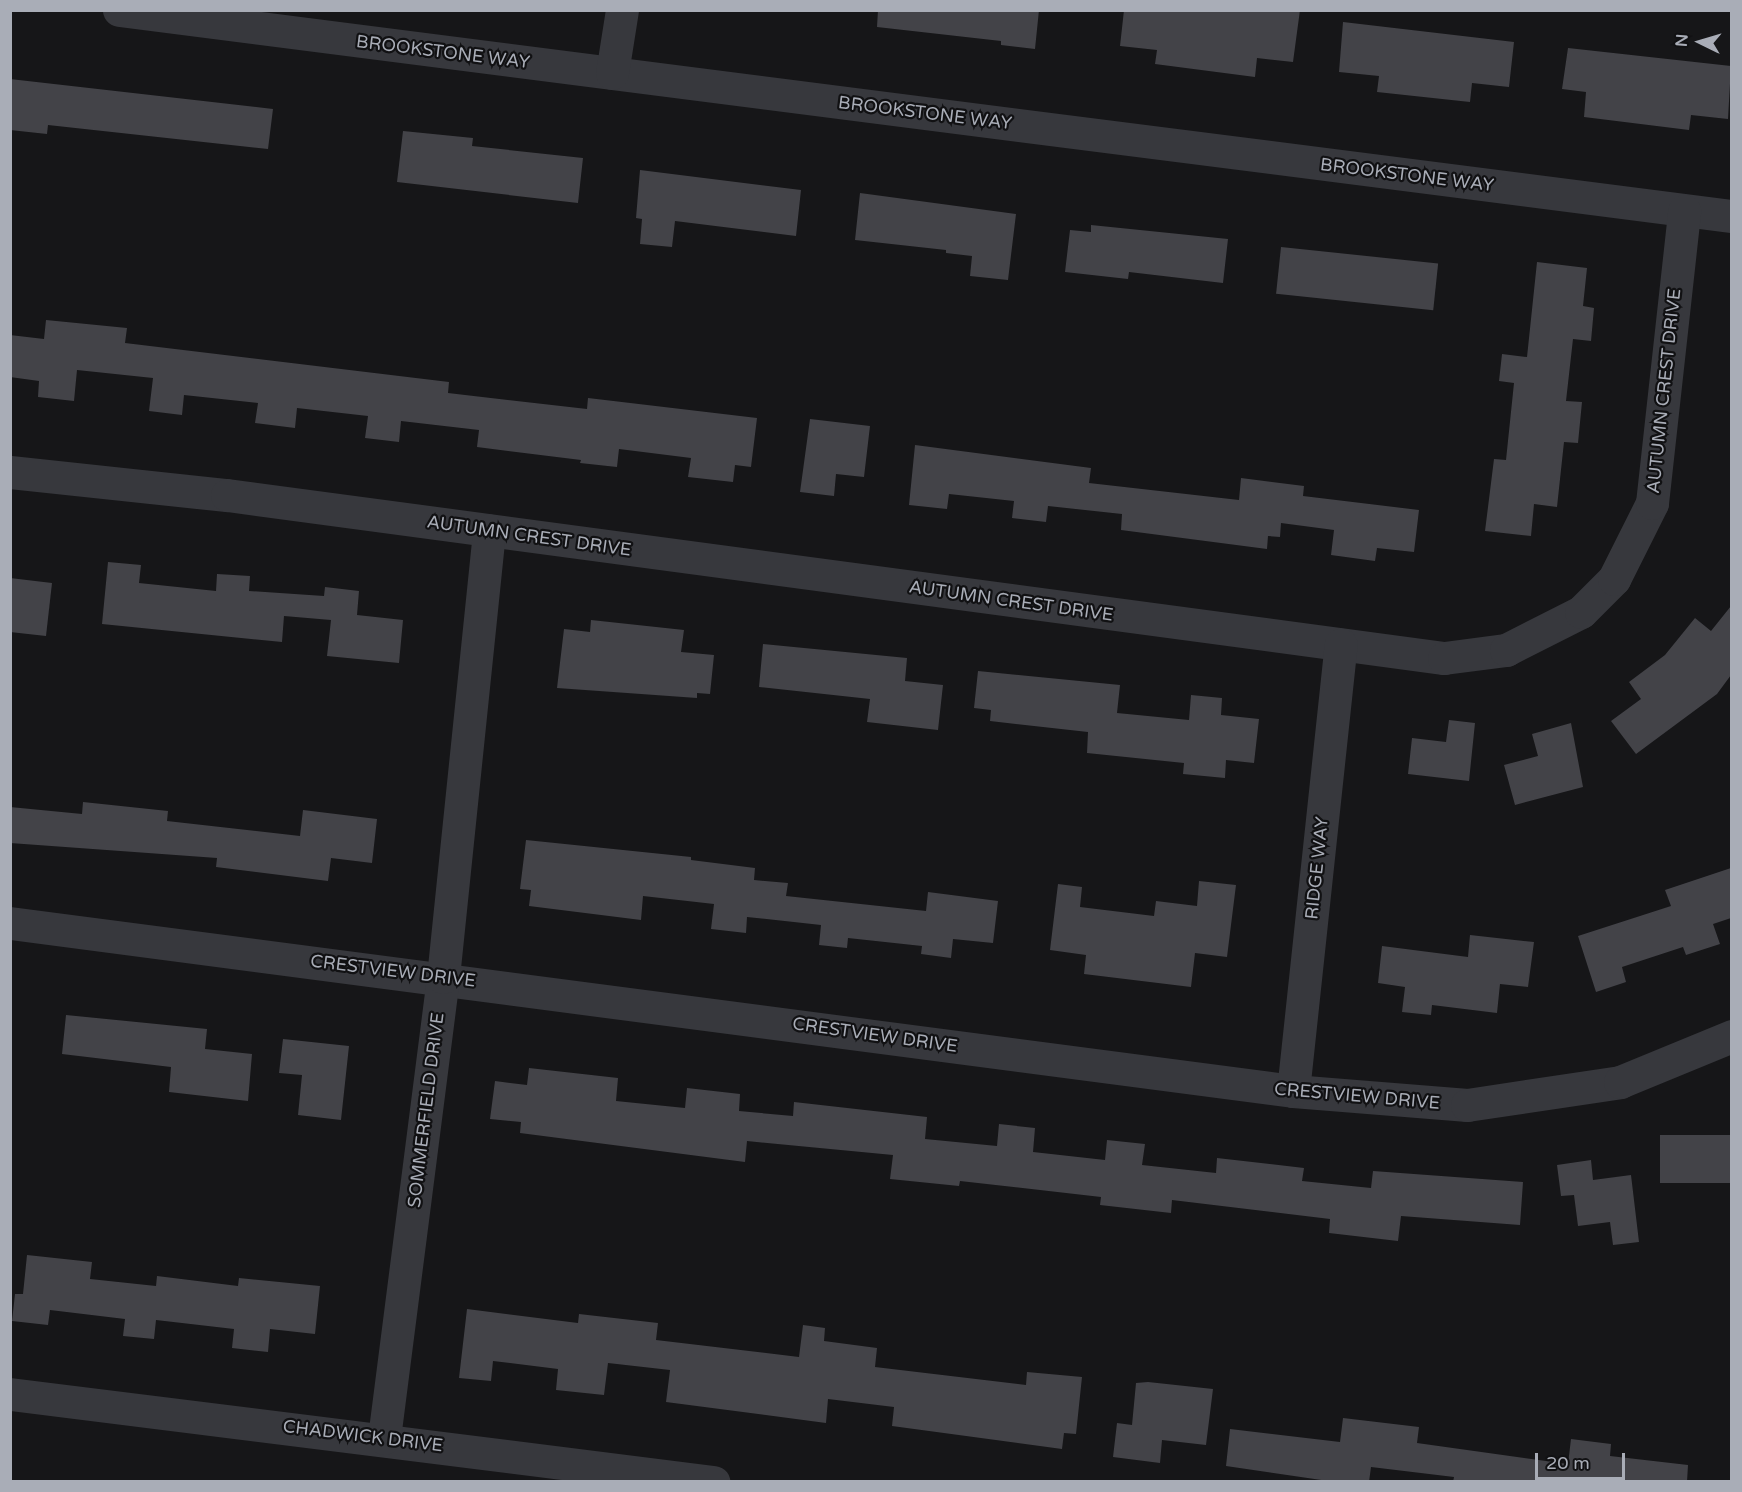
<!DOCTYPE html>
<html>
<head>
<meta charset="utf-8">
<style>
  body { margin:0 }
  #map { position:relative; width:1742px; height:1492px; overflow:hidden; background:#161618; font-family:"Varela Round",sans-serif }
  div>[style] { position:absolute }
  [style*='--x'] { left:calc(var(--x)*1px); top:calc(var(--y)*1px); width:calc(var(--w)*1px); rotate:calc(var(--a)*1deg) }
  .building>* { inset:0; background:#434348; transform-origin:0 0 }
  .minor>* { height:33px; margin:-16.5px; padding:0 16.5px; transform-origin:16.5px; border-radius:16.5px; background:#37383d }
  span { translate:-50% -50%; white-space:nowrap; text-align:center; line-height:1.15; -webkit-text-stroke:4.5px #111113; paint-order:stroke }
  .street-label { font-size:18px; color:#a9adb7 }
  .frame { position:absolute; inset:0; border:12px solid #a9adb7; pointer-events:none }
  .north { position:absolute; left:1670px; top:12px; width:60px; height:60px; -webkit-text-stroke:4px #111113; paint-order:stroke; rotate:275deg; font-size:16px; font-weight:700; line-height:24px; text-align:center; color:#a9adb7 }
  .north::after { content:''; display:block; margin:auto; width:21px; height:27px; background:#a9adb7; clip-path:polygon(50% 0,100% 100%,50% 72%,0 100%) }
  .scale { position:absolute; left:1535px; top:1453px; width:90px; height:27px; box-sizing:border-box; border:3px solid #a9adb7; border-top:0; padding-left:8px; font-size:18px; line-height:21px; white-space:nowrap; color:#a9adb7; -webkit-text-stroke:4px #111113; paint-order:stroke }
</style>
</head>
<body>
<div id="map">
  <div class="building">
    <div style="clip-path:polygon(878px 10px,1039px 10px,1035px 49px,1001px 45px,1001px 41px,877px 27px)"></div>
    <div style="clip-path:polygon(1124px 10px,1300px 10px,1293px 62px,1257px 58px,1255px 77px,1155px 64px,1157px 50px,1120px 46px)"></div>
    <div style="clip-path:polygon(1343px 22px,1514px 42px,1509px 87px,1472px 83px,1470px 102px,1377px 92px,1379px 76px,1339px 72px)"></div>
    <div style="clip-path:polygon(1568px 48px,1731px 66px,1728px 119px,1691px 115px,1689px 130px,1584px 117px,1586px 92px,1562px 89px)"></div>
    <div style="clip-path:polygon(10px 79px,273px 109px,268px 149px,48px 125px,47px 134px,10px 130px)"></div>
    <div style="clip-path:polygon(403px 131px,473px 138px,472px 146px,583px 158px,578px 203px,397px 182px)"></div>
    <div style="clip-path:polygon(640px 170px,801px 190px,796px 236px,675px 221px,672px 247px,640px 244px,642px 219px,636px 218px)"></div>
    <div style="clip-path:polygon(860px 193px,1016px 214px,1008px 280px,970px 276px,972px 256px,946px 253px,946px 250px,855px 240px)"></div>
    <div style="clip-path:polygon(1091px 225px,1228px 239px,1223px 283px,1129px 272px,1128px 279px,1065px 272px,1070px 230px,1091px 232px)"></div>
    <div style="left:1281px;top:247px;width:158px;height:47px;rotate:6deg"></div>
    <div style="clip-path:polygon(1537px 262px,1587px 268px,1583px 306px,1594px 308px,1591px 341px,1573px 339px,1566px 401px,1582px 402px,1578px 443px,1564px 442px,1557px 507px,1534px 504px,1531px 536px,1485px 531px,1494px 459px,1506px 460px,1514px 383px,1499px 381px,1502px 354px,1527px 357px)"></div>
    <div style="clip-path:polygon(46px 320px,127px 328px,125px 343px,449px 382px,448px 393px,587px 409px,588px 398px,757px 418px,751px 467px,735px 465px,733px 482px,688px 477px,691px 458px,619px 449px,617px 467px,580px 463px,581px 460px,477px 447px,479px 430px,401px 421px,399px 442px,365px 438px,368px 416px,297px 408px,295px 428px,255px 423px,258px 403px,184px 395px,182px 415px,149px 411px,153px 378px,77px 370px,74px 401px,38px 397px,39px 381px,10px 377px,10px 335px,44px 339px)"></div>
    <div style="clip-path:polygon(810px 419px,870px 426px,864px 477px,836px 474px,834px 496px,800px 492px)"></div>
    <div style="clip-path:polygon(915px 445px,1091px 468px,1089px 483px,1239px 500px,1241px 478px,1304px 486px,1303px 496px,1419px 510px,1414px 552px,1377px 548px,1375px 561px,1331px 555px,1334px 530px,1281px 523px,1280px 537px,1268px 536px,1267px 549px,1121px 530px,1122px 514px,1048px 506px,1046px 522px,1012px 518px,1014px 501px,949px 494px,947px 509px,909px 505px)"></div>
    <div style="clip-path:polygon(108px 562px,141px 565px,139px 583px,216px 591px,217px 574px,250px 576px,249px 591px,324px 596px,325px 587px,359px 591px,357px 615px,403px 620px,399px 663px,327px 656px,331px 620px,284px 616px,282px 642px,102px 624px)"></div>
    <div style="clip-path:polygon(10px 578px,52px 583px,46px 636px,10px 632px)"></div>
    <div style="clip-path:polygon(1731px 606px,1731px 675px,1717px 694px,1636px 754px,1611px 721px,1641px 699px,1629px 682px,1665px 655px,1695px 618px,1711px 631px)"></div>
    <div style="clip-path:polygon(591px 620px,684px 630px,681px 652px,714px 655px,710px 694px,697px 693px,697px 698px,557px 688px,564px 629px,590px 632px)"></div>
    <div style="clip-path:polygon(763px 644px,907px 658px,905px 681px,943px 685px,938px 730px,867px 722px,870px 699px,759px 687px)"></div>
    <div style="clip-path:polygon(978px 671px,1120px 685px,1117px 713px,1189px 720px,1191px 695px,1222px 698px,1221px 715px,1259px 719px,1254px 763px,1226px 760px,1225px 778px,1183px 774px,1184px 763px,1087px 753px,1088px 732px,990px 721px,991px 710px,974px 708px)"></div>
    <div style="clip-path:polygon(1449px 720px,1475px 723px,1469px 781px,1408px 774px,1412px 738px,1446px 742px)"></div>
    <div style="clip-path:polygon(1571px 723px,1583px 787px,1515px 805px,1504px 765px,1538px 756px,1532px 734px)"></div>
    <div style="clip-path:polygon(83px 802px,168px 811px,167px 821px,300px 836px,303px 810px,377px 819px,372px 863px,331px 858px,328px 881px,216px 867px,217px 858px,10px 843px,10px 807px,82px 814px)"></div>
    <div style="clip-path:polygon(526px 840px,691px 857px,691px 860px,755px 868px,754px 880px,788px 883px,786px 896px,926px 911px,928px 892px,998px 901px,993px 943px,953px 939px,951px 958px,921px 954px,922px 946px,848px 938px,847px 948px,819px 945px,821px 925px,747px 917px,746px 933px,711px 929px,714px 904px,643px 896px,641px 920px,529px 906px,531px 890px,520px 889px)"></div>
    <div style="clip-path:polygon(1731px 868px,1731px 918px,1713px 924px,1720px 944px,1686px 955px,1683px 947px,1622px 967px,1626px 982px,1596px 992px,1578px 936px,1671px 906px,1665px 890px)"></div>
    <div style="clip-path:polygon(1199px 881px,1236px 885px,1227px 957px,1195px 953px,1191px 987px,1084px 974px,1086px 955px,1050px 950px,1058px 884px,1082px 887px,1080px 907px,1154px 916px,1156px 901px,1197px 906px)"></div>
    <div style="clip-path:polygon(1470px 935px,1534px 942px,1528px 987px,1500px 984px,1497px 1013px,1432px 1005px,1431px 1015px,1402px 1012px,1405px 987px,1378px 983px,1382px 946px,1468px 957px)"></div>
    <div style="clip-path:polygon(66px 1015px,207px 1029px,205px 1049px,252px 1054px,248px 1101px,169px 1092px,171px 1067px,62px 1054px)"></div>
    <div style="clip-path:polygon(283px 1039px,349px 1046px,341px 1120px,298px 1115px,302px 1075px,279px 1073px)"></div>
    <div style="clip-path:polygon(529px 1068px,618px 1078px,616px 1101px,685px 1108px,687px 1088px,740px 1094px,739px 1111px,793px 1116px,794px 1102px,927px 1117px,925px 1139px,997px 1146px,999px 1124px,1035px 1128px,1033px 1152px,1105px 1160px,1107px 1140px,1145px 1144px,1142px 1165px,1216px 1173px,1217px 1158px,1304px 1168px,1302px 1181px,1371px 1188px,1373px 1171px,1523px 1182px,1520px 1225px,1401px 1216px,1398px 1241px,1329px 1233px,1330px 1219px,1172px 1200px,1171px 1213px,1100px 1205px,1101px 1197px,960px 1181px,959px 1186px,890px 1179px,893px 1155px,747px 1141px,745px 1162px,520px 1133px,521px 1122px,490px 1119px,495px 1081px,527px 1085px)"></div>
    <div style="left:1731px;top:1135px;width:48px;height:71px;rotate:90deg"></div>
    <div style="clip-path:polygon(1591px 1160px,1593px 1180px,1631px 1175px,1639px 1242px,1613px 1245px,1610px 1222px,1578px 1226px,1574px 1195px,1561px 1196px,1557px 1165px)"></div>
    <div style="clip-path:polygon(27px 1255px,92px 1262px,90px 1279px,156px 1286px,157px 1276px,238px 1286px,239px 1278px,320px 1286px,315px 1334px,270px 1329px,268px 1352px,232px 1348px,234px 1329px,156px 1320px,154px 1339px,123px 1336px,125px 1319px,50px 1310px,48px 1325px,12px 1321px,15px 1294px,23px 1294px)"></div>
    <div style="clip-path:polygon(467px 1309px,578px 1323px,579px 1314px,658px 1323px,656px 1340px,799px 1357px,803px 1325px,825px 1328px,824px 1341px,877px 1348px,875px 1367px,1026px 1385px,1027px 1372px,1082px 1377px,1076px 1434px,1064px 1433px,1062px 1449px,892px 1426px,894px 1407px,828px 1399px,826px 1423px,666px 1402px,670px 1370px,608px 1363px,604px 1395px,556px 1390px,558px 1369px,493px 1361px,491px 1381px,459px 1378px)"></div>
    <div style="clip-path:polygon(1148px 1382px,1213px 1389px,1206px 1445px,1162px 1440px,1160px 1463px,1113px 1457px,1117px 1423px,1132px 1425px,1136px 1383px)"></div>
    <div style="clip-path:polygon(1343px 1418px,1419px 1427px,1417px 1443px,1568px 1464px,1571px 1439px,1611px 1444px,1610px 1456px,1688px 1465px,1687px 1482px,1453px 1482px,1454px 1477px,1371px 1467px,1369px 1482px,1335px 1482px,1226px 1466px,1230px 1429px,1340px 1442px)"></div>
  </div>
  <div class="minor">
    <div style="--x:119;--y:10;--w:1626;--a:7.28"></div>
    <div style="--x:612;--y:73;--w:64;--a:-81"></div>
    <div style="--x:10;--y:472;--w:218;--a:6.1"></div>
    <div style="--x:227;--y:495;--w:1228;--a:7.63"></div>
    <div style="--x:1444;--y:658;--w:63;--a:-7.4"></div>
    <div style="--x:1506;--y:650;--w:84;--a:-26.9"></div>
    <div style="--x:1581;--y:612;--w:47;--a:-45"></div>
    <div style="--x:1614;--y:579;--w:85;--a:-63.4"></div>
    <div style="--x:1652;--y:503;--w:294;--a:-83.7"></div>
    <div style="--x:10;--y:923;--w:1294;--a:7.46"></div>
    <div style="--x:1293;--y:1091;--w:175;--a:4.6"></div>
    <div style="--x:1467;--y:1105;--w:155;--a:-8.5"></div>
    <div style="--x:1620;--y:1082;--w:121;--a:-22.3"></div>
    <div style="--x:1293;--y:1091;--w:449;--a:-83.9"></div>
    <div style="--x:10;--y:1394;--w:709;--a:7.13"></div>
    <div style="--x:384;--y:1438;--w:465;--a:-82.7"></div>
    <div style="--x:443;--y:977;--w:449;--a:-84.1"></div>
  </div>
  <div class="street-label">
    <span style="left:443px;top:52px;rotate:7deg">BROOKSTONE WAY</span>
    <span style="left:925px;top:113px;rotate:7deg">BROOKSTONE WAY</span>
    <span style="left:1407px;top:175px;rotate:7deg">BROOKSTONE WAY</span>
    <span style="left:1664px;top:391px;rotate:-84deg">AUTUMN CREST DRIVE</span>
    <span style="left:529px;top:536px;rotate:8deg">AUTUMN CREST DRIVE</span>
    <span style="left:1011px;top:601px;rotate:8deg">AUTUMN CREST DRIVE</span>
    <span style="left:1317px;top:868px;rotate:-84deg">RIDGE WAY</span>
    <span style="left:393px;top:971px;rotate:7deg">CRESTVIEW DRIVE</span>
    <span style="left:875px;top:1035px;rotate:8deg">CRESTVIEW DRIVE</span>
    <span style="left:1357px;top:1096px;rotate:5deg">CRESTVIEW DRIVE</span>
    <span style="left:426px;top:1110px;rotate:-83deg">SOMMERFIELD DRIVE</span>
    <span style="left:363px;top:1436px;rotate:7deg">CHADWICK DRIVE</span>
  </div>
  <div class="frame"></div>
  <div class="north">N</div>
  <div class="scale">20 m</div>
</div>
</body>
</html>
